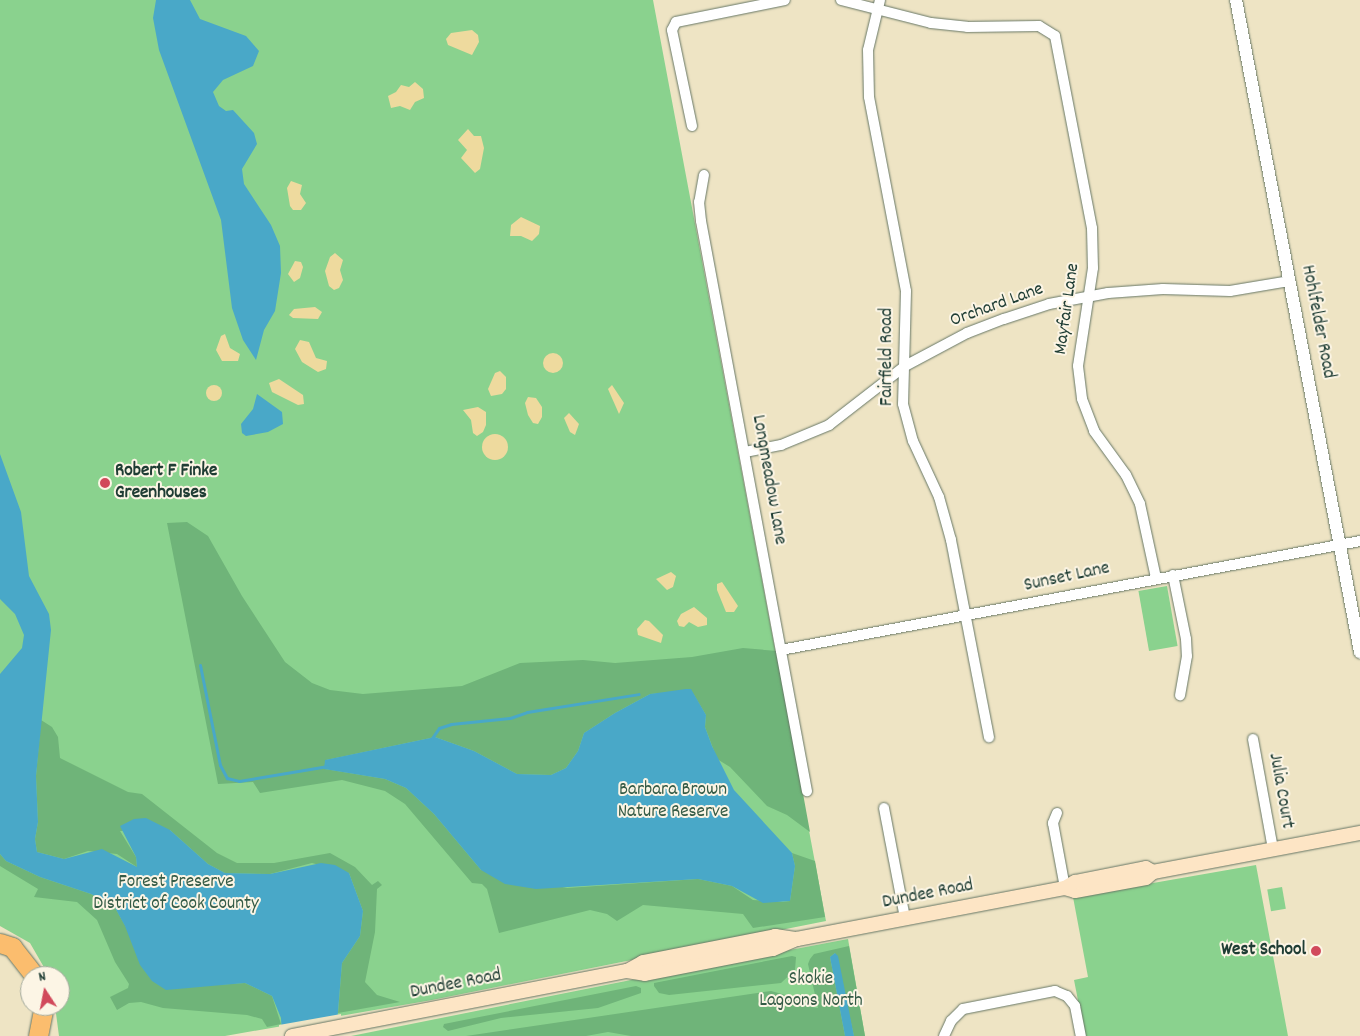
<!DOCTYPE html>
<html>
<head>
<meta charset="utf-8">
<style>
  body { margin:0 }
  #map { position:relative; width:1360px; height:1036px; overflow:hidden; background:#eee4c4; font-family:Dekko,sans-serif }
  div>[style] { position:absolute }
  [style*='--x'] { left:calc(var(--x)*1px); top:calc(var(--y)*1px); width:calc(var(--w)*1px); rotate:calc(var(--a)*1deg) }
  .green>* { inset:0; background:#8ad28e; transform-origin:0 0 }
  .forest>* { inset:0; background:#6fb479 }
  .sand>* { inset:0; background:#eeda9e }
  .round { border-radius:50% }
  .water>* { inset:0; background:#49a8c8 }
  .pier>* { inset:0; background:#eee4c4 }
  .stream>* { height:3px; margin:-1.5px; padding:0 1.5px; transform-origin:1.5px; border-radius:1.5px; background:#49a8c8 }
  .roads { filter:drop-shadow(0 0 1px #677766) drop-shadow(0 0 1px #677766) }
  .minor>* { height:10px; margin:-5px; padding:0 5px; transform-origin:5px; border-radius:5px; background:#fff }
  .tertiary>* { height:12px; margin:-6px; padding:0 6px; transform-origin:6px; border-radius:6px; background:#fff }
  .secondary>* { height:14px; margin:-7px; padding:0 7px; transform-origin:7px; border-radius:7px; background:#fde5c5 }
  .motorway>* { height:19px; margin:-9.5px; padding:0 9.5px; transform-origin:9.5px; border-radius:9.5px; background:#fbbd6e }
  .dots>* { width:14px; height:14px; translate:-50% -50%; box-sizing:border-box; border:2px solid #fcf5e5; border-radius:50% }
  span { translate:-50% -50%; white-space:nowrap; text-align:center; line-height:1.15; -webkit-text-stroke:4px #fcf5e5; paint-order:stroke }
  .street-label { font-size:19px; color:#1f3d34 }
  .poi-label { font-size:19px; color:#1f3d34; font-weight:700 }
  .left { translate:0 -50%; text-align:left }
  .right { translate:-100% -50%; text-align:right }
  .park-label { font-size:19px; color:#345b46 }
  .north { position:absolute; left:20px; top:966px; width:50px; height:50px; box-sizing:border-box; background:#fcf5e5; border:1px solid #a4ab9e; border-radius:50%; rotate:349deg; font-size:14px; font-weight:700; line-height:20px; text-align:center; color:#1f3d34 }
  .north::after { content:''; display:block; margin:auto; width:18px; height:22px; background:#d1495b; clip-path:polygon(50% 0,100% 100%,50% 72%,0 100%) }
</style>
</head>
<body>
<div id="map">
  <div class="green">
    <div style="clip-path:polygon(0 0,653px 0,826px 921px,432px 1000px,225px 1036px,59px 1036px,55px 1006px,60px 1006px,60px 976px,49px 976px,30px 943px,0 926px)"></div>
    <div style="left:1167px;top:586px;width:61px;height:29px;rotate:80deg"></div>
    <div style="clip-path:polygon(1256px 865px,1288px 1036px,1085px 1036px,1074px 980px,1088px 977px,1073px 897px)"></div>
    <div style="left:1282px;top:887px;width:22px;height:15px;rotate:80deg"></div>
    <div style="clip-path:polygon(848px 939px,865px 1036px,351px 1036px,646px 977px)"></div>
  </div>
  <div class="forest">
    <div style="clip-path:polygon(187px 522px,208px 536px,242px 596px,285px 662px,312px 683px,330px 690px,363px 694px,462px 686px,520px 663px,583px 660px,615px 663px,692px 657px,743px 648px,777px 651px,810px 832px,787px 815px,767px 806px,730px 767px,717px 759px,705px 727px,706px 715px,694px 695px,681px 692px,650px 694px,615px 713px,584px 733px,578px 751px,566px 768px,551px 775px,517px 774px,474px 751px,435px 737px,326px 760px,325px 769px,385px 779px,406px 788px,434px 814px,481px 870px,567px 888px,698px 879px,732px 886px,753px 900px,783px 902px,790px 901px,795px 866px,792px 853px,815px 861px,825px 917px,753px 928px,743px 914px,643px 905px,617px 921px,607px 914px,590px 910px,499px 933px,487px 889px,482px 884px,472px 883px,405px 804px,385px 791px,342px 780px,260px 793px,253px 782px,218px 784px,167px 523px)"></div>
    <div style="clip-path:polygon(41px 720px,52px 727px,58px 737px,60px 758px,128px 792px,142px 794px,217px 853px,237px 863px,274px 863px,330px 853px,355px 867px,372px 885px,378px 881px,382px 885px,377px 889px,375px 932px,365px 982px,377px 995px,400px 1002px,338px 1013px,342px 963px,360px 936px,363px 911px,349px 873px,312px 863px,270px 874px,225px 873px,208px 864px,170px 830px,120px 831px,136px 857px,137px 867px,117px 854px,88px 851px,64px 859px,37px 852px,35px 839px,38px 822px,36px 776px)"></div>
    <div style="clip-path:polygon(0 854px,6px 861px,40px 877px,91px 894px,114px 906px,126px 927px,216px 985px,245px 983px,272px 996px,281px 1024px,267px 1027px,262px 1019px,247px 1015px,163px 1008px,141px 1002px,129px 1003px,117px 1010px,110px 997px,128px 988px,129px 984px,115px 962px,97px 920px,77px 902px,34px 897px,38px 889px,0 866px)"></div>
    <div style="clip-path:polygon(849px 946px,865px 1036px,854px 1036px,835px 953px,830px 957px,845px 1036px,631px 1036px,608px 1032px,586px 1036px,466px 1036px,771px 991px,796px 998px,806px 1006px,818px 1008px,808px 964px,810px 959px,814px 954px)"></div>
    <div style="clip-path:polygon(792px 956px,796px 957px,795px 970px,781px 983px,669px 995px,659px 993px,654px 986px,654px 983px)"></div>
    <div style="clip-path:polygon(636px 986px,641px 988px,641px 993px,598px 1008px,501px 1018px,448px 1031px,443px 1027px,444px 1024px)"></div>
  </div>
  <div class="sand">
    <div style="clip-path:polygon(472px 30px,478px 35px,479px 42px,472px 55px,448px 45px,446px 39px,451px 33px)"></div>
    <div style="clip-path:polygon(415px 82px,423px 89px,424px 98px,415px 102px,410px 110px,400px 106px,391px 108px,388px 96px,396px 92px,401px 85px,409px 87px)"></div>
    <div style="clip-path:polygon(468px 129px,474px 136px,481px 136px,484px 148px,480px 169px,475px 173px,461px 158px,467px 150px,458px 140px)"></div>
    <div style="clip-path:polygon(291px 181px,302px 185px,300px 194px,306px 203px,301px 210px,293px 210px,290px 206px,287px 188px)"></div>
    <div style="clip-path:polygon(521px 217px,540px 226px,539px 234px,532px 241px,521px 236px,510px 236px,511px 225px)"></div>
    <div style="clip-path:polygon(335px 253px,343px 260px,340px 270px,343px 280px,339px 288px,334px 290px,329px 286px,325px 271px,330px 257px)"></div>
    <div style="clip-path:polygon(295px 261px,301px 262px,303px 267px,300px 278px,294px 282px,288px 274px)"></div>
    <div style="clip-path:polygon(315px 307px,322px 312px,318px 319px,293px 318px,289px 315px,294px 309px)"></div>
    <div style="clip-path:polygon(225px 334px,230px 348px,240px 354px,238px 361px,222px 361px,216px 350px,221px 336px)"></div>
    <div style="clip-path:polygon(300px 340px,309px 342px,316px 358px,327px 361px,326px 369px,318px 372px,302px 362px,295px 349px)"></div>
    <div class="round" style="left:543px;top:353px;width:20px;height:20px"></div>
    <div style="clip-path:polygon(500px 371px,506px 377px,506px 389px,502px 394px,491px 396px,488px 389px,495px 373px)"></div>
    <div style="clip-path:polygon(279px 379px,303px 395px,304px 404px,298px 405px,272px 392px,269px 383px)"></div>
    <div style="clip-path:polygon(612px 385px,624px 403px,619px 414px,608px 389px)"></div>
    <div class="round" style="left:206px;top:385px;width:16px;height:16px"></div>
    <div style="clip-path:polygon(528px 397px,536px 398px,542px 407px,542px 417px,538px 424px,533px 423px,528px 415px,525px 403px)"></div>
    <div style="clip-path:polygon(478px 407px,486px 412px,486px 425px,483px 432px,477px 436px,473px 433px,471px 420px,463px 410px)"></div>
    <div style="clip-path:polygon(569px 413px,579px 424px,575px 435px,570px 432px,564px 418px)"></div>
    <div class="round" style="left:482px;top:434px;width:26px;height:26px"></div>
    <div style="clip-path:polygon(671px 572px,676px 576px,673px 587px,667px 590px,656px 579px)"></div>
    <div style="clip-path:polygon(722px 582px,738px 606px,734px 612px,726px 612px,717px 590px,717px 584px)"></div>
    <div style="clip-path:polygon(694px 607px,707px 618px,707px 625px,698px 627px,689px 622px,684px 627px,679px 626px,677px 621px,681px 614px)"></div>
    <div style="clip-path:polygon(645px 620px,649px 621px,663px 635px,661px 643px,638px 635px,637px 629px)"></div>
  </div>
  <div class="water">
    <div style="clip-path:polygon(156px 0,190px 0,200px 19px,246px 36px,259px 51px,253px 66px,223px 80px,213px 92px,219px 106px,226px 111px,233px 110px,254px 133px,257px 144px,242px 169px,244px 184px,271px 225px,280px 246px,281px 273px,275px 311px,264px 330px,256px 360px,243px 340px,232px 308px,221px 220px,159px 50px,153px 18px)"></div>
    <div style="clip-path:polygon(257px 394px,282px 412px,283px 424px,268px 432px,246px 436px,242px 433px,241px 424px,253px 409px)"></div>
    <div style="clip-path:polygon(0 454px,21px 512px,29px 576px,49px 614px,51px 630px,36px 776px,38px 822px,35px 839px,37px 852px,64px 859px,102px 849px,137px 867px,136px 857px,120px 826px,134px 819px,146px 818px,170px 830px,208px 864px,225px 873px,270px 874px,321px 863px,335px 865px,349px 873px,363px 911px,360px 936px,342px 963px,337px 1024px,282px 1036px,281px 1018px,272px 996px,245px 983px,166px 990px,152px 981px,140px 965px,125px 926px,114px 906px,91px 894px,40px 877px,6px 861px,0 854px,0 674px,22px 648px,24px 635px,15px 614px,0 599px)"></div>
    <div style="clip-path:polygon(686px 689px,691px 689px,706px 715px,705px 727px,712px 746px,734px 790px,792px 853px,795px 866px,790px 901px,763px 903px,732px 886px,698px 879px,536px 889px,505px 884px,481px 870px,434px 814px,406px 788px,385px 779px,324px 769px,325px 760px,435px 737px,474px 751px,517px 774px,551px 775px,566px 768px,578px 751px,584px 733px,615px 713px,650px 694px)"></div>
    <div style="clip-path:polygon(835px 953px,838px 956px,854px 1036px,845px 1036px,830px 957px)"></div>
  </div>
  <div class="pier">
    <div style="clip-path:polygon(341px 1014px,342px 1036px,279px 1036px,279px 1025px)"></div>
  </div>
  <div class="stream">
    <div style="--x:200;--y:665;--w:102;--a:78.7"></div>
    <div style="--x:220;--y:765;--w:15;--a:62"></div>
    <div style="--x:227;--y:778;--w:12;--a:14"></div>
    <div style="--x:239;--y:781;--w:90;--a:-9.6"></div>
    <div style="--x:432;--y:738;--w:12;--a:-55"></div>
    <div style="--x:439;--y:728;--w:13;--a:-18"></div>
    <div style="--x:451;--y:724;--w:59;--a:-5.8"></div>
    <div style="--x:510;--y:718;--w:18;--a:-19"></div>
    <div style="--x:527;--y:712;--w:113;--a:-9.1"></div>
  </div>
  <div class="roads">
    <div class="minor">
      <div style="--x:841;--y:0;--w:93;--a:14.3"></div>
      <div style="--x:931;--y:23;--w:36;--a:6"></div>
      <div style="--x:967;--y:27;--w:72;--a:-0.8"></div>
      <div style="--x:1039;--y:26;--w:19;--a:32"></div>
      <div style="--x:1055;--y:36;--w:196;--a:79.1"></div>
      <div style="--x:1092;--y:228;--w:40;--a:88.6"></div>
      <div style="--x:1093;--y:268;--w:99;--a:98.7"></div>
      <div style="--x:1078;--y:366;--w:33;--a:83"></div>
      <div style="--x:1082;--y:399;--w:34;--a:69"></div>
      <div style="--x:1094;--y:431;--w:54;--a:54"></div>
      <div style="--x:1126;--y:475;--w:32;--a:64"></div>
      <div style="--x:1140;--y:504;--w:76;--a:77.8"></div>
      <div style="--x:880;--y:0;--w:51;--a:103.5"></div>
      <div style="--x:868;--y:50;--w:47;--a:88.8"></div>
      <div style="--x:869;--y:97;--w:197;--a:79.2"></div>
      <div style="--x:906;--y:291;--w:113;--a:91.5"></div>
      <div style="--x:903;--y:404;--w:38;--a:75"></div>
      <div style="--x:913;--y:441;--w:62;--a:65.1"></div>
      <div style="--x:939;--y:497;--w:45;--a:74.4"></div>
      <div style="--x:951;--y:540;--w:201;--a:79.1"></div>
      <div style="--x:692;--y:126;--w:98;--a:-101.8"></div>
      <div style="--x:672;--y:30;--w:9;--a:-63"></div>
      <div style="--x:676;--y:22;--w:111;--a:-11.4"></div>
      <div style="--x:704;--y:175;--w:27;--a:100"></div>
      <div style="--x:699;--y:202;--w:19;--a:84"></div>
      <div style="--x:701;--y:221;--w:580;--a:79.47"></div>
      <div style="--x:745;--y:452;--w:37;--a:-11"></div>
      <div style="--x:781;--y:445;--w:52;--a:-22.6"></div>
      <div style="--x:829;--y:425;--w:96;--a:-37.8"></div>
      <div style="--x:905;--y:366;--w:70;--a:-28"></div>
      <div style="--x:967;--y:333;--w:40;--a:-21"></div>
      <div style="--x:1004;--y:319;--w:47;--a:-18.4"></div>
      <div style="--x:1049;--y:304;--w:60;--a:-10.6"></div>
      <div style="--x:1108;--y:293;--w:55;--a:-4.2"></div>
      <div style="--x:1163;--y:289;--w:67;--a:1.7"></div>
      <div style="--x:1230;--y:291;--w:61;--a:-9.5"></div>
      <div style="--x:1173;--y:575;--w:65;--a:78.5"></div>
      <div style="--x:1186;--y:639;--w:17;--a:87"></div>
      <div style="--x:1187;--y:656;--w:40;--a:100"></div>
      <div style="--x:781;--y:650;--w:589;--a:-10.66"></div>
      <div style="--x:1253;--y:739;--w:112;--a:79.7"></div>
      <div style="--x:884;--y:808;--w:112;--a:79.2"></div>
      <div style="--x:1057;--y:813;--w:11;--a:112"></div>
      <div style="--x:1053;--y:823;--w:66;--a:79.5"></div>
      <div style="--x:944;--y:1036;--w:17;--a:-65"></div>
      <div style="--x:951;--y:1021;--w:17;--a:-45"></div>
      <div style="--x:963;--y:1009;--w:94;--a:-11.1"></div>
      <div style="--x:1055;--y:991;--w:13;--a:23"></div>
      <div style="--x:1067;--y:996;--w:13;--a:51"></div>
      <div style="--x:1075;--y:1006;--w:31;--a:79"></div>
    </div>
    <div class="tertiary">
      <div style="--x:1236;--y:0;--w:664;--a:79.23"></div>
    </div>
    <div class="secondary">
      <div style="--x:1065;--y:888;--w:10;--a:17"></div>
      <div style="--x:1075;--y:891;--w:72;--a:-10.4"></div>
      <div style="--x:1146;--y:878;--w:9;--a:-41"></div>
      <div style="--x:1153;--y:872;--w:211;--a:-10.7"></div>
      <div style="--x:627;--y:971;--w:18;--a:9"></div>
      <div style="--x:645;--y:974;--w:130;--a:-11.1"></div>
      <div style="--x:773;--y:949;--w:26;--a:-23"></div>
      <div style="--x:797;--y:939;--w:273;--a:-10.8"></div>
      <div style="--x:1065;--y:888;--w:12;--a:-31"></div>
      <div style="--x:1075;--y:882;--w:72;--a:-11.2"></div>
      <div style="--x:1146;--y:868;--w:8;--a:30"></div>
      <div style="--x:292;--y:1036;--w:341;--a:-11"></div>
      <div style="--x:627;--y:971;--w:18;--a:-29"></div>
      <div style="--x:643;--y:962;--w:135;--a:-11.1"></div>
      <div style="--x:775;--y:936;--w:22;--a:8"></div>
    </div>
    <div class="motorway">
      <div style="--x:0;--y:943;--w:13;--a:18"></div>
      <div style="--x:12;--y:947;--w:37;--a:52"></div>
      <div style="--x:38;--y:1036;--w:31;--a:-79"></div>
    </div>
  </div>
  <div class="dots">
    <div style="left:105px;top:483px;background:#d1495b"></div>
    <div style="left:1316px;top:951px;background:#d1495b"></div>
  </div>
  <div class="street-label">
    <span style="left:997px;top:306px;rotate:-20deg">Orchard Lane</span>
    <span style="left:1068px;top:309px;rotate:-82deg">Mayfair Lane</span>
    <span style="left:1317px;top:322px;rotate:79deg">Hohlfelder Road</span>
    <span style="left:888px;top:357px;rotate:-90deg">Fairfield Road</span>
    <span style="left:768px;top:480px;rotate:80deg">Longmeadow Lane</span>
    <span style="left:1067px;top:578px;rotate:-12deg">Sunset Lane</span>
    <span style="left:1280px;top:791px;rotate:80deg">Julia Court</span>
    <span style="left:928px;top:895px;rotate:-11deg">Dundee Road</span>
    <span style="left:456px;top:985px;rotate:-11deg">Dundee Road</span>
  </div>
  <div class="poi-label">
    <span class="left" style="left:115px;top:483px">Robert F Finke<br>Greenhouses</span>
    <span class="right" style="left:1306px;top:951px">West School</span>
  </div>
  <div class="park-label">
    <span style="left:673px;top:802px">Barbara Brown<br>Nature Reserve</span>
    <span style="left:176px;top:894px">Forest Preserve<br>District of Cook County</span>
    <span style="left:811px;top:991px">Skokie<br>Lagoons North</span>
  </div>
  <div class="north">N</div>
</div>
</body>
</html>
